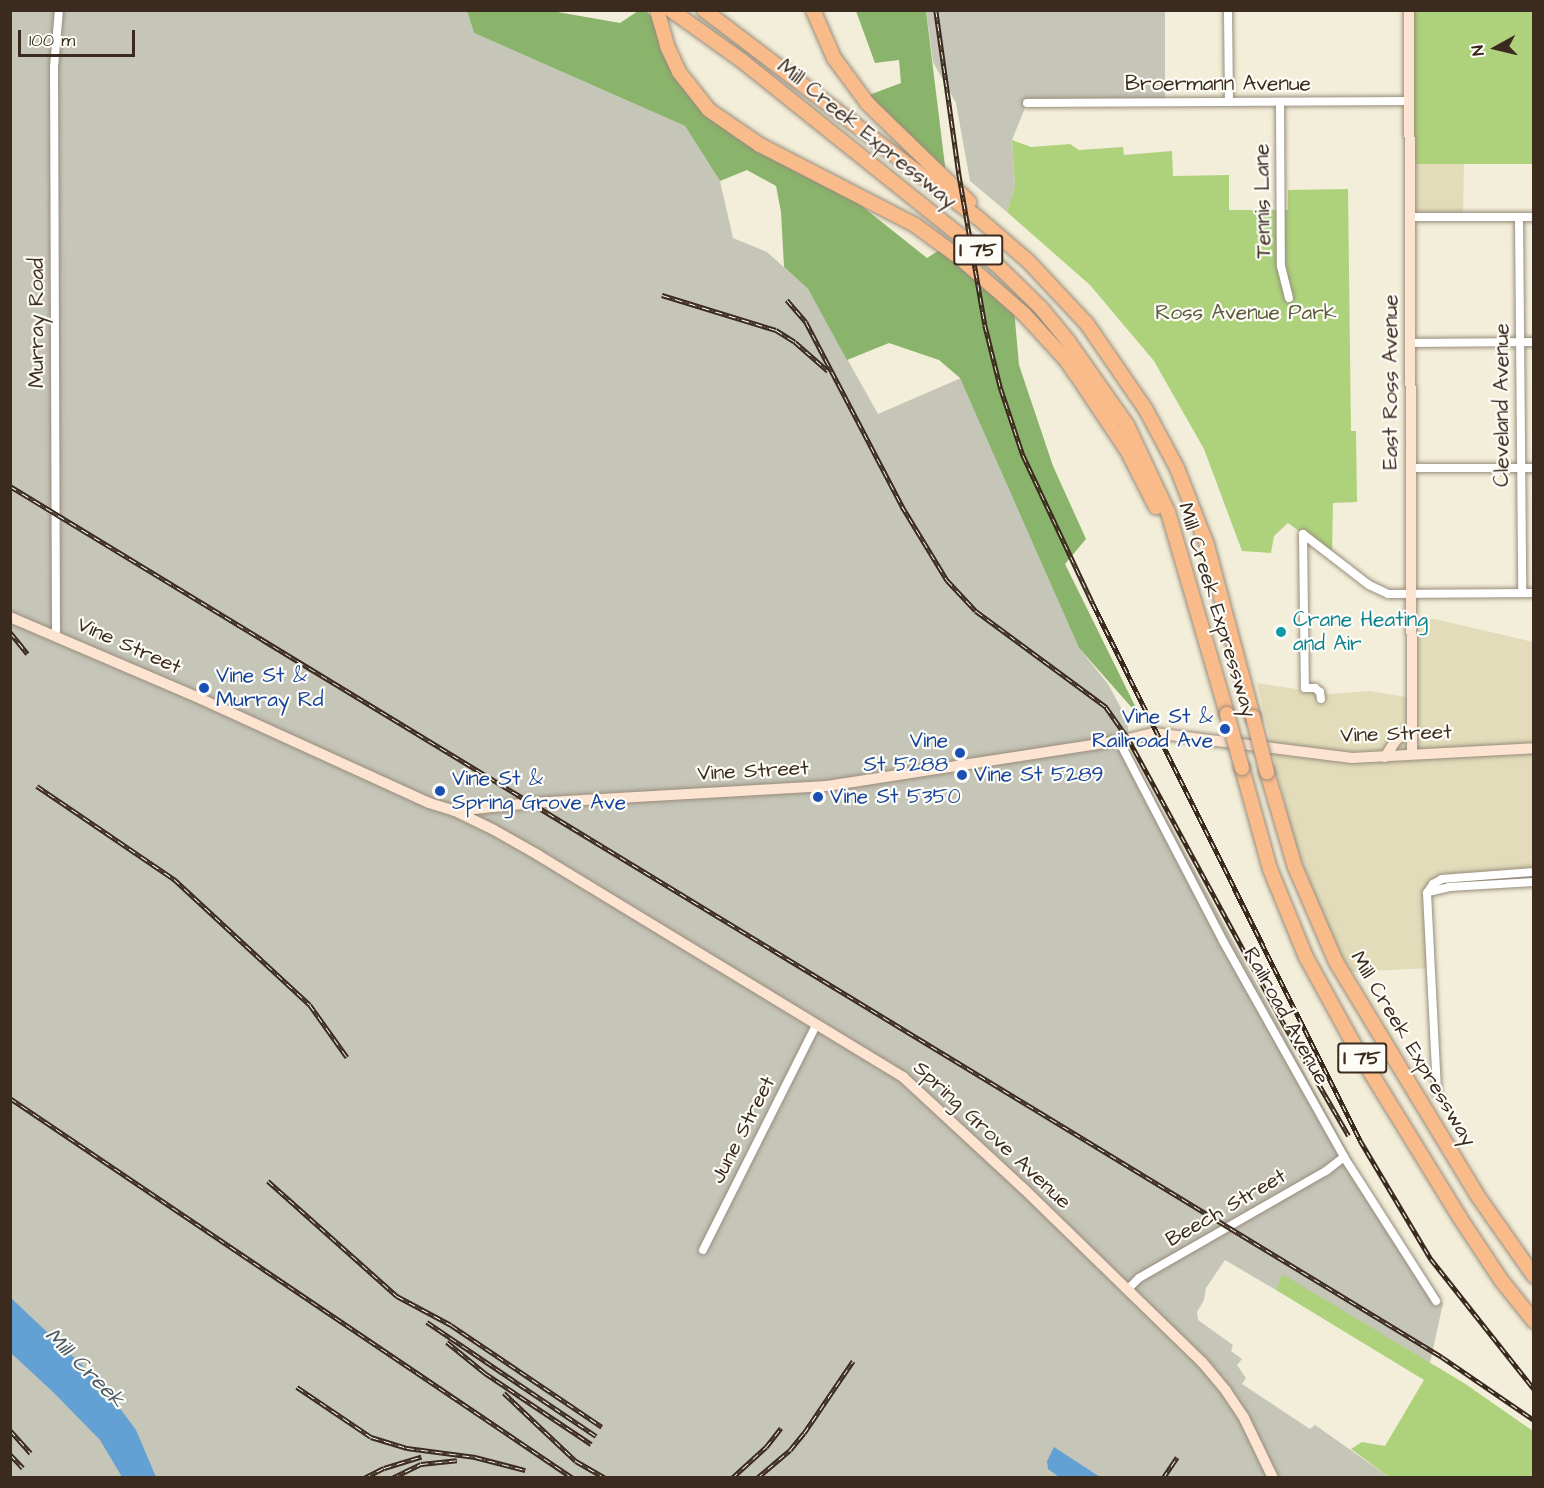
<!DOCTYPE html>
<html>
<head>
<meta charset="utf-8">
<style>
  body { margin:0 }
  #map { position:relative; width:1544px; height:1488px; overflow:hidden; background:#f3eed9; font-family:"Architects Daughter",sans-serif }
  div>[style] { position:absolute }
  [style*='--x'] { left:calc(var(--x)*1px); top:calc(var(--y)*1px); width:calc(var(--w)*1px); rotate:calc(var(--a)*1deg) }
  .built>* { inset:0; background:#e2dcba; transform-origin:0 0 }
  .industrial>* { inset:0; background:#c5c5b8 }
  .green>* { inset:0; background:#add27b; transform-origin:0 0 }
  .forest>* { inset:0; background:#8ab46b }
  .water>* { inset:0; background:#63a1d5 }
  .roads { filter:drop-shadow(0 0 2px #978c7c) drop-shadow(0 0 2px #978c7c) }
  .street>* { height:8px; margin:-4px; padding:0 4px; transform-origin:4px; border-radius:4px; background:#fff }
  .secondary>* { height:10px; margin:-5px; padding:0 5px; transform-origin:5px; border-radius:5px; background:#fde4d1 }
  .highway>* { height:14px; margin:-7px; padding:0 7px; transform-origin:7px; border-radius:7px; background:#fabb8b }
  .rail>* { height:4.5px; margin-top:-2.25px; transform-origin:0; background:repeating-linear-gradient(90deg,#fdfcf7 0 7px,#3b2a1e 0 14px); box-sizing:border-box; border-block:2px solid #3b2a1e }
  .bridges { filter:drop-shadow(0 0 2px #978c7c) drop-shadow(0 0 2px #978c7c) }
  .highway-bridge>* { height:14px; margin:-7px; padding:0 7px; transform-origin:7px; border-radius:7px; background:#fabb8b }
  .dots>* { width:16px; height:16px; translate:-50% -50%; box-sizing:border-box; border:3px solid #fdfcf7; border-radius:50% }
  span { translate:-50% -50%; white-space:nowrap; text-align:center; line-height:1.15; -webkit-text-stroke:4.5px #fdfcf7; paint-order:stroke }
  .shield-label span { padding:2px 4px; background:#fdfcf7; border:2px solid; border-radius:4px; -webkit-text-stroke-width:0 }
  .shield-label { font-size:20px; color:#3b2a1e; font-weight:700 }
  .street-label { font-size:21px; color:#3b2a1e }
  .park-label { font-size:21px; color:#5d5c3a }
  .culture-label { font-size:21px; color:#0d838f }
  .left { translate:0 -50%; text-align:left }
  .transit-label { font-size:21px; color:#164399 }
  .right { translate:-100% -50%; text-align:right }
  .water-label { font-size:22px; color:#4b5a67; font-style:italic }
  .frame { position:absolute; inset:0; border:12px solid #3b2a1e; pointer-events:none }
  .north { position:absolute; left:1466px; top:18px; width:60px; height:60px; -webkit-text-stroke:4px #fdfcf7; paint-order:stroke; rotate:262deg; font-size:16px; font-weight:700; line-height:24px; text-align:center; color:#3b2a1e }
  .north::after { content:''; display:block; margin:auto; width:21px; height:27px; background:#3b2a1e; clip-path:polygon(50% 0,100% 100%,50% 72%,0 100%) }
  .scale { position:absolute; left:18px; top:30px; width:117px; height:27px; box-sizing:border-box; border:3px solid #3b2a1e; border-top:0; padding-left:8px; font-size:18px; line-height:21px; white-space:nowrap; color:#3b2a1e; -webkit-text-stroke:4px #fdfcf7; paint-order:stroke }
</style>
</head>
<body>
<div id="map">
  <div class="built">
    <div style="left:1464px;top:160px;width:57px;height:55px;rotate:91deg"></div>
    <div style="clip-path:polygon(1412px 618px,1435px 619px,1533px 642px,1533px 882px,1427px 892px,1431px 968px,1350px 972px,1316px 901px,1292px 835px,1257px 683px,1329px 694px,1370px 691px,1412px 698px)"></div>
  </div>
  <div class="industrial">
    <div style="clip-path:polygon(10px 11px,467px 11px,474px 33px,685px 126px,720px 181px,733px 238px,767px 252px,808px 289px,878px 414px,961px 378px,1079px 648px,1108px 684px,1127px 719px,1130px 751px,1364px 1182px,1443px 1303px,1430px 1363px,1282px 1275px,1276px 1290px,1225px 1260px,1206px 1288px,1204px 1300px,1197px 1312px,1198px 1320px,1233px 1345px,1231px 1351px,1242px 1359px,1237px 1365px,1246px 1378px,1242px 1384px,1310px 1429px,1315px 1425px,1389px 1477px,11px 1477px)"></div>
    <div style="clip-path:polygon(926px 11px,1165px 11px,1165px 102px,1027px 103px,1012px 140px,1015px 185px,1007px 212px,970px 181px,956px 103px,933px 62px)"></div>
  </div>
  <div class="green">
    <div style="left:1409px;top:11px;width:124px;height:153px"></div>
    <div style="clip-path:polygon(1012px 140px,1031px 147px,1070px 144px,1079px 150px,1123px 147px,1124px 155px,1172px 151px,1173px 176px,1229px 175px,1229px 210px,1288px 210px,1288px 190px,1348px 189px,1351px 431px,1356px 431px,1357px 502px,1333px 503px,1332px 555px,1288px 523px,1274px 536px,1271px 553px,1242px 551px,1204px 449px,1154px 361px,1090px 285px,1007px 212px,1015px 185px)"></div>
    <div style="clip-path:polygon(1282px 1274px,1464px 1383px,1533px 1431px,1533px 1477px,1389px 1477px,1351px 1449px,1362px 1442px,1385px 1446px,1424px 1380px,1276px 1290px)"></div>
  </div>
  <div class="forest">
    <div style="clip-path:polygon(467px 11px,552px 11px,620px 23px,638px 11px,646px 11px,652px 17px,695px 102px,736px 138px,800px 166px,858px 203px,927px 258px,952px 242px,1013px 298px,1019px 365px,1053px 466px,1086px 539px,1065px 564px,1141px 718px,1079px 648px,960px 378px,939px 360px,889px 343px,847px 360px,808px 289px,784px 267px,781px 212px,776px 186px,747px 170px,720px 181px,685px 126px,474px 33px)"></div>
    <div style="clip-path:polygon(856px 11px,926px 11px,946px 174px,895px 129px,869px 95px,901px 83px,899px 60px,875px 63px)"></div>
  </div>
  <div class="water">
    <div style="clip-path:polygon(11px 1298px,101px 1383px,136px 1430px,156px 1477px,122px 1477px,100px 1440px,53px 1392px,11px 1353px)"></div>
    <div style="clip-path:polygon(1054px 1447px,1100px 1477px,1059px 1477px,1048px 1469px,1047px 1461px)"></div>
  </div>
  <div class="roads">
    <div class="street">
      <div style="--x:1228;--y:10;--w:92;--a:89.4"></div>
      <div style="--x:1280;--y:102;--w:164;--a:89.7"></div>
      <div style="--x:1281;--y:266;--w:33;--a:76"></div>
      <div style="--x:1027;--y:103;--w:382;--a:-0.3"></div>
      <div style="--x:1410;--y:217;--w:124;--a:0"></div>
      <div style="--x:1519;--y:217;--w:376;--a:89.5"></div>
      <div style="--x:1411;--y:343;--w:123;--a:-0.5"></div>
      <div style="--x:1410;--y:468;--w:124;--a:0"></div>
      <div style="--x:1303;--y:534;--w:83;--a:37.7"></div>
      <div style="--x:1369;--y:585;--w:21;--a:25"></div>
      <div style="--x:1388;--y:594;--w:146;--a:-0.4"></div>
      <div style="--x:1303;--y:534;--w:154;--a:89.3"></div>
      <div style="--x:1305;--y:688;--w:10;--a:0"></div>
      <div style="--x:1315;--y:688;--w:6;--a:39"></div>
      <div style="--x:1320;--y:692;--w:7;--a:82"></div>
      <div style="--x:56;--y:635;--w:568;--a:-90.2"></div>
      <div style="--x:54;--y:67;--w:57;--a:-85"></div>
      <div style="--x:1119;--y:741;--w:225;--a:62.5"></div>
      <div style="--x:1223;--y:941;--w:248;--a:60.7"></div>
      <div style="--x:1344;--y:1157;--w:171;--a:57.4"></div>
      <div style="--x:1428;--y:892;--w:22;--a:-13"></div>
      <div style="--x:1449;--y:887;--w:85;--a:-3.4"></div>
      <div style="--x:1427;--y:893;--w:200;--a:87.1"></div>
      <div style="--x:1427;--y:893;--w:11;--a:-56"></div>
      <div style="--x:1433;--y:884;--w:10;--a:-29"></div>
      <div style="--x:1442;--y:879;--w:92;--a:-4.4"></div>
      <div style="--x:703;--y:1250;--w:252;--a:-63.3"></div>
      <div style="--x:1127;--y:1290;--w:17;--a:-45"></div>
      <div style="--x:1139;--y:1278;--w:215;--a:-29.8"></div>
      <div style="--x:1326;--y:1171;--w:23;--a:-38"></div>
    </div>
    <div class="secondary">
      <div style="--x:1409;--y:10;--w:744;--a:89.77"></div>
      <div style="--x:10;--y:617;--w:208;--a:23.2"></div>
      <div style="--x:201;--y:699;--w:251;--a:24.5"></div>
      <div style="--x:429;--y:803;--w:27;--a:17"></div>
      <div style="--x:455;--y:811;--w:77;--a:-5.9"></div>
      <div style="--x:532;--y:803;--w:295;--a:-3.3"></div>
      <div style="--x:827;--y:786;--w:295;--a:-8.8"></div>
      <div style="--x:1119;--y:741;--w:36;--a:-13"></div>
      <div style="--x:1154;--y:733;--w:200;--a:7.2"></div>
      <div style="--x:1352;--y:758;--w:182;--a:-3.1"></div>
      <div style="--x:1385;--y:757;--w:20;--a:-57"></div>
      <div style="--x:1396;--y:740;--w:20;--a:-37"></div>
      <div style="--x:455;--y:811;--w:43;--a:26"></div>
      <div style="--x:494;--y:830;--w:51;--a:29.6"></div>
      <div style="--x:538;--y:855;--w:427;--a:31.3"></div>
      <div style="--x:903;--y:1077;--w:163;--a:42.8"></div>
      <div style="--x:1023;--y:1188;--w:250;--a:44.2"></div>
      <div style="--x:1202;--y:1362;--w:38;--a:50"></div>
      <div style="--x:1226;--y:1391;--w:32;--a:56"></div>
      <div style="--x:1244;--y:1418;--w:67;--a:64.2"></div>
    </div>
    <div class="highway">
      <div style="--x:657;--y:10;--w:37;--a:74"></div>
      <div style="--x:667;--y:46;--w:29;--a:65"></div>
      <div style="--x:679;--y:72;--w:48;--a:51.7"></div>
      <div style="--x:709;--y:110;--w:62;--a:34.5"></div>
      <div style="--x:760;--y:145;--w:174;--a:27.3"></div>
      <div style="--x:915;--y:225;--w:56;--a:36.3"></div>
      <div style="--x:960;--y:258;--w:85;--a:41.2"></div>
      <div style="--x:1024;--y:314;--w:62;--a:47.6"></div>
      <div style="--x:1066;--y:360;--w:32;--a:55"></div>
      <div style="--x:1084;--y:386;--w:79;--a:56.3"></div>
      <div style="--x:1128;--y:452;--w:62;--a:63"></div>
      <div style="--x:671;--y:10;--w:86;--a:35.5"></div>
      <div style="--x:741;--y:60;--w:327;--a:38.7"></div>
      <div style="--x:996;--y:264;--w:63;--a:44.4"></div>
      <div style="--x:1041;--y:308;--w:43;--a:50.7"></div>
      <div style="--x:1068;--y:341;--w:103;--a:54.9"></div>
      <div style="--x:1127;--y:425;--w:96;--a:64.8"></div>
      <div style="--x:1168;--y:512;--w:210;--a:73.7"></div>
      <div style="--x:704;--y:10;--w:343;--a:37.2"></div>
      <div style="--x:977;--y:217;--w:67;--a:40.8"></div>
      <div style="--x:1028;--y:261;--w:86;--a:46.9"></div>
      <div style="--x:1087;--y:324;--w:104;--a:55.5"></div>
      <div style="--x:1146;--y:410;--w:66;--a:61.9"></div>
      <div style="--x:1177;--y:468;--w:83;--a:68.7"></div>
      <div style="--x:1207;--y:545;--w:178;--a:75"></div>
      <div style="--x:813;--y:10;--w:52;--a:66.4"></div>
      <div style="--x:834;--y:58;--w:57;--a:53.5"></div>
      <div style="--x:868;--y:104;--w:141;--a:44.1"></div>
      <div style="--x:1242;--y:768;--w:105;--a:74.5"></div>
      <div style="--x:1270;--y:869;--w:95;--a:67.8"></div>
      <div style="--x:1306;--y:957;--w:108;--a:61.3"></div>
      <div style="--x:1358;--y:1052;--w:195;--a:58.4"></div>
      <div style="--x:1460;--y:1218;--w:74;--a:56.5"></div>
      <div style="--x:1501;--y:1280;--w:53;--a:51.2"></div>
      <div style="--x:1267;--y:772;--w:99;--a:73.6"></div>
      <div style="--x:1295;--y:867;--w:103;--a:66.7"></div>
      <div style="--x:1336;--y:962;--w:272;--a:58.8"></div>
      <div style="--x:1477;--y:1195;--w:99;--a:54.9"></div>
    </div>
  </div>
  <div class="rail">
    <div style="--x:936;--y:10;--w:166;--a:82"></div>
    <div style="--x:959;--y:174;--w:153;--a:80.2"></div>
    <div style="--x:985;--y:325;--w:66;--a:76"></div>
    <div style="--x:1001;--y:389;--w:70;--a:71.6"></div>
    <div style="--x:1023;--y:455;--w:165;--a:64.8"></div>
    <div style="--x:1093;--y:604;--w:599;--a:63.52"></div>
    <div style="--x:1360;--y:1140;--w:139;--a:59.2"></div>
    <div style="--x:1431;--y:1259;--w:166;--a:51.6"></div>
    <div style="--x:662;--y:295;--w:119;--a:17.1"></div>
    <div style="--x:776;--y:330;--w:22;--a:32"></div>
    <div style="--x:795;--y:342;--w:44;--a:41.3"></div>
    <div style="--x:787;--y:300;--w:29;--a:49"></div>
    <div style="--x:806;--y:322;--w:208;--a:62.4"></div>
    <div style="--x:902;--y:506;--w:87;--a:58.7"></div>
    <div style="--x:947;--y:580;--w:42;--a:46.9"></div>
    <div style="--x:976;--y:611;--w:162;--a:36.4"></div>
    <div style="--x:1106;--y:707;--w:38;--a:55"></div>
    <div style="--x:1128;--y:738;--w:326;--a:61.4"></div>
    <div style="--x:1284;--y:1024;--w:129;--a:59.9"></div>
    <div style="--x:10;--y:486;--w:1676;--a:31.31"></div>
    <div style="--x:1442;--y:1357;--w:112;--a:34.4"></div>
    <div style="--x:10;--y:632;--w:28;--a:51"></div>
    <div style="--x:37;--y:786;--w:166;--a:34.2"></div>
    <div style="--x:174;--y:879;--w:185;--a:42.8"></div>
    <div style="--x:310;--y:1005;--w:64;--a:54.6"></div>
    <div style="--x:10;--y:1098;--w:679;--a:34.02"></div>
    <div style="--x:268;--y:1181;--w:173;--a:41.7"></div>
    <div style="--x:397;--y:1296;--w:61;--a:28.2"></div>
    <div style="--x:451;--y:1325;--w:182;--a:34"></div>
    <div style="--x:427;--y:1322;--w:204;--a:34"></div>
    <div style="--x:447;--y:1342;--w:49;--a:39.2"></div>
    <div style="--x:485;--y:1373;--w:128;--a:33.8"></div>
    <div style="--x:297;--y:1387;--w:89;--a:34"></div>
    <div style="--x:371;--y:1437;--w:38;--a:17"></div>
    <div style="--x:407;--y:1448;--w:69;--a:7.5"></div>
    <div style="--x:475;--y:1457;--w:52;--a:14.6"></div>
    <div style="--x:504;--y:1393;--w:99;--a:43.4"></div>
    <div style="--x:576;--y:1461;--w:34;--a:30"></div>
    <div style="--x:10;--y:1430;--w:31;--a:48"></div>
    <div style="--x:10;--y:1454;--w:19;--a:47"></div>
    <div style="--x:364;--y:1478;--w:22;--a:-27"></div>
    <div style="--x:384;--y:1468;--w:39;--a:-17"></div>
    <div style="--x:392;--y:1478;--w:32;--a:-26"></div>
    <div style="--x:421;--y:1464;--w:36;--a:-6"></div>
    <div style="--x:732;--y:1478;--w:46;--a:-42.4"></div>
    <div style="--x:766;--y:1447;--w:24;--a:-52"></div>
    <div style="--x:757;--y:1478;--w:43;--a:-40.3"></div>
    <div style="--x:790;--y:1450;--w:22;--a:-51"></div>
    <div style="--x:804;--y:1433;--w:87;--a:-55.8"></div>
    <div style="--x:1163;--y:1478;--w:25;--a:-56"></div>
  </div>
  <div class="bridges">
    <div class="highway-bridge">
      <div style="--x:1227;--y:714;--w:56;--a:74.5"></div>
      <div style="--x:1253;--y:717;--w:57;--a:75.7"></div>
    </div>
  </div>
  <div class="dots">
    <div style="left:1281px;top:632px;background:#0f9aa8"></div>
    <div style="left:204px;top:688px;background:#1a4fb4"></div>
    <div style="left:1225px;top:729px;background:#1a4fb4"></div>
    <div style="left:960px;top:753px;background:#1a4fb4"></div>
    <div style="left:962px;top:775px;background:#1a4fb4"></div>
    <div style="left:440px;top:791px;background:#1a4fb4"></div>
    <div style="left:818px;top:797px;background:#1a4fb4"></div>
  </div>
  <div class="shield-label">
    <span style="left:978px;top:250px">I 75</span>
    <span style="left:1362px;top:1058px">I 75</span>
  </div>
  <div class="street-label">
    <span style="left:1218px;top:84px">Broermann Avenue</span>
    <span style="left:867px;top:134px;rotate:39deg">Mill Creek Expressway</span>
    <span style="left:1263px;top:201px;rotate:-91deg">Tennis Lane</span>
    <span style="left:37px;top:323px;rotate:-90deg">Murray Road</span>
    <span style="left:1391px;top:382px;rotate:-90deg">East Ross Avenue</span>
    <span style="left:1502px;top:405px;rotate:-90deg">Cleveland Avenue</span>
    <span style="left:1217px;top:610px;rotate:73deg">Mill Creek Expressway</span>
    <span style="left:129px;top:646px;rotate:24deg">Vine Street</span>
    <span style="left:1396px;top:734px;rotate:-2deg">Vine Street</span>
    <span style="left:753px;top:771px;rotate:-3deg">Vine Street</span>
    <span style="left:1286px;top:1016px;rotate:61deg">Railroad Avenue</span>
    <span style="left:1413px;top:1049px;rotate:59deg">Mill Creek Expressway</span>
    <span style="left:743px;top:1130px;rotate:-63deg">June Street</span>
    <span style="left:992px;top:1135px;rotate:43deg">Spring Grove Avenue</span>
    <span style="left:1226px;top:1208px;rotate:-30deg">Beech Street</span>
  </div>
  <div class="park-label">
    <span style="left:1246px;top:313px">Ross Avenue Park</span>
  </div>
  <div class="culture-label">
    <span class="left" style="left:1293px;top:632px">Crane Heating<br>and Air</span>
  </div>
  <div class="transit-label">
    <span class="left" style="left:216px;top:688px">Vine St &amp;<br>Murray Rd</span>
    <span class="right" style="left:1213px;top:729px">Vine St &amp;<br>Railroad Ave</span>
    <span class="right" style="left:948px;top:753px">Vine<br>St 5288</span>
    <span class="left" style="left:974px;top:775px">Vine St 5289</span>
    <span class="left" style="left:452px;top:791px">Vine St &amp;<br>Spring Grove Ave</span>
    <span class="left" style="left:830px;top:797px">Vine St 5350</span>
  </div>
  <div class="water-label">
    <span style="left:85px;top:1368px;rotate:45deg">Mill Creek</span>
  </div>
  <div class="frame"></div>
  <div class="north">N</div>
  <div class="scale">100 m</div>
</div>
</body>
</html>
